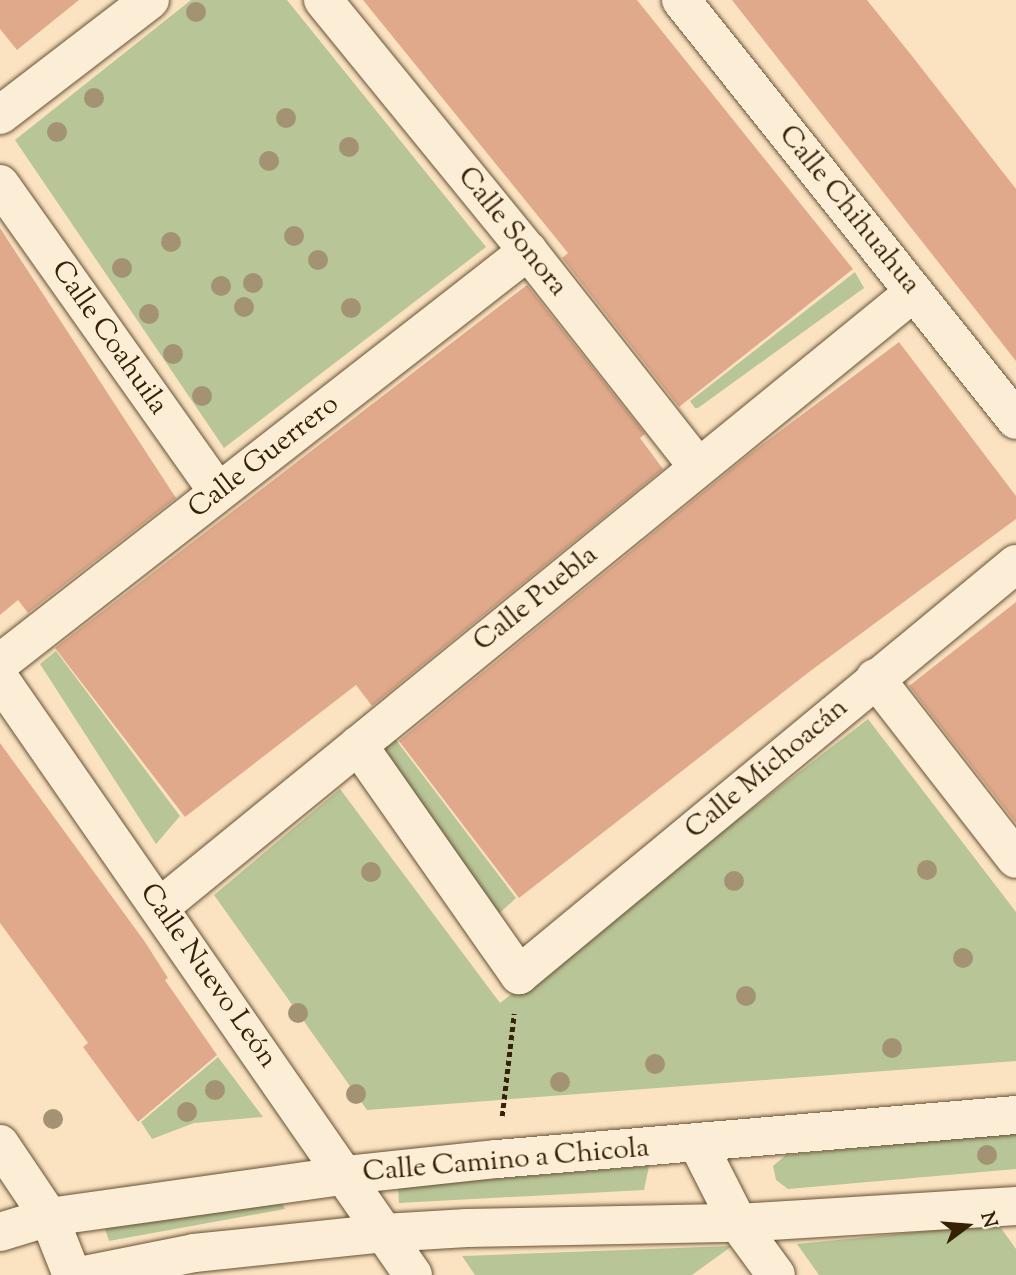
<!DOCTYPE html>
<html>
<head>
<meta charset="utf-8">
<style>
  body { margin:0 }
  #map { position:relative; width:1016px; height:1275px; overflow:hidden; background:#fbe3c1; font-family:"Sorts Mill Goudy",serif }
  div>[style] { position:absolute }
  [style*='--x'] { left:calc(var(--x)*1px); top:calc(var(--y)*1px); width:calc(var(--w)*1px); rotate:calc(var(--a)*1deg) }
  .green>* { inset:0; background:#b8c597 }
  .building>* { inset:0; background:#e1a98c }
  .path>* { height:4.5px; margin-top:-2.25px; transform-origin:0; background:repeating-linear-gradient(90deg,#362106 0 5px,transparent 0 8.5px) }
  .roads { filter:drop-shadow(0 0 2px #675235) drop-shadow(0 0 2px #675235) }
  .minor>* { height:38px; margin:-19px; padding:0 19px; transform-origin:19px; border-radius:19px; background:#fcedd7 }
  .trees>* { width:20px; height:20px; margin:-10px; border-radius:50%; background:#a49372 }
  span { translate:-50% -50%; white-space:nowrap; text-align:center; line-height:1.15; -webkit-text-stroke:5px #fcedd7; paint-order:stroke }
  .street-label { font-size:28px; color:#362106 }
  .north { position:absolute; left:932px; top:1191px; width:70px; height:70px; -webkit-text-stroke:5px #fcedd7; paint-order:stroke; rotate:74deg; font-size:19px; font-weight:700; line-height:28px; text-align:center; color:#362106 }
  .north::after { content:''; display:block; margin:auto; width:24px; height:32px; background:#362106; clip-path:polygon(50% 0,100% 100%,50% 72%,0 100%) }
</style>
</head>
<body>
<div id="map">
  <div class="green">
    <div style="clip-path:polygon(191px 0,287px 0,486px 247px,224px 448px,15px 140px)"></div>
    <div style="clip-path:polygon(855px 272px,864px 288px,698px 408px,695px 408px,690px 401px)"></div>
    <div style="clip-path:polygon(56px 651px,180px 816px,156px 844px,40px 664px)"></div>
    <div style="clip-path:polygon(868px 719px,1016px 912px,1016px 1061px,367px 1110px,214px 895px,340px 789px,500px 1003px)"></div>
    <div style="clip-path:polygon(390px 732px,516px 898px,490px 922px,372px 747px)"></div>
    <div style="clip-path:polygon(218px 1057px,263px 1117px,194px 1123px,152px 1139px,141px 1122px)"></div>
    <div style="clip-path:polygon(1016px 1133px,1016px 1169px,788px 1189px,776px 1180px,773px 1166px,786px 1155px)"></div>
    <div style="clip-path:polygon(649px 1166px,644px 1190px,399px 1203px,398px 1187px)"></div>
    <div style="clip-path:polygon(274px 1187px,285px 1209px,109px 1241px,104px 1226px)"></div>
    <div style="clip-path:polygon(998px 1224px,1016px 1249px,1016px 1275px,819px 1275px,797px 1244px)"></div>
    <div style="clip-path:polygon(732px 1246px,692px 1275px,475px 1275px,462px 1256px)"></div>
  </div>
  <div class="building">
    <div style="clip-path:polygon(0 0,79px 0,17px 50px,0 29px)"></div>
    <div style="clip-path:polygon(363px 0,637px 0,853px 269px,679px 407px,562px 258px,568px 253px)"></div>
    <div style="clip-path:polygon(732px 0,867px 0,912px 56px,1016px 189px,1016px 361px)"></div>
    <div style="clip-path:polygon(0 228px,176px 498px,28px 613px,18px 600px,0 615px)"></div>
    <div style="clip-path:polygon(527px 285px,645px 434px,640px 438px,663px 469px,372px 706px,356px 685px,185px 817px,55px 648px)"></div>
    <div style="clip-path:polygon(899px 342px,1016px 496px,1016px 519px,809px 672px,519px 898px,399px 741px,751px 453px)"></div>
    <div style="clip-path:polygon(1016px 602px,1016px 823px,909px 686px)"></div>
    <div style="clip-path:polygon(0 743px,145px 942px,168px 978px,165px 980px,217px 1055px,138px 1122px,83px 1047px,88px 1043px,0 923px)"></div>
  </div>
  <div class="path">
    <div style="--x:502;--y:1116;--w:103;--a:-83.3"></div>
  </div>
  <div class="roads">
    <div class="minor">
      <div style="--x:323;--y:0;--w:324;--a:50.8"></div>
      <div style="--x:528;--y:251;--w:275;--a:51.8"></div>
      <div style="--x:681;--y:0;--w:537;--a:51.42"></div>
      <div style="--x:0;--y:115;--w:189;--a:-37.5"></div>
      <div style="--x:0;--y:184;--w:377;--a:54.7"></div>
      <div style="--x:0;--y:663;--w:670;--a:-37.97"></div>
      <div style="--x:875;--y:678;--w:229;--a:52.1"></div>
      <div style="--x:0;--y:679;--w:725;--a:55.28"></div>
      <div style="--x:358;--y:745;--w:281;--a:55"></div>
      <div style="--x:519;--y:975;--w:645;--a:-39.59"></div>
      <div style="--x:160;--y:907;--w:973;--a:-39.2"></div>
      <div style="--x:0;--y:1144;--w:88;--a:56.1"></div>
      <div style="--x:49;--y:1217;--w:62;--a:68.4"></div>
      <div style="--x:698;--y:1144;--w:89;--a:63.1"></div>
      <div style="--x:738;--y:1223;--w:64;--a:53.8"></div>
      <div style="--x:0;--y:1232;--w:51;--a:-17"></div>
      <div style="--x:49;--y:1217;--w:301;--a:-8"></div>
      <div style="--x:347;--y:1175;--w:151;--a:-6.1"></div>
      <div style="--x:497;--y:1159;--w:521;--a:-4.85"></div>
      <div style="--x:85;--y:1275;--w:111;--a:-11.4"></div>
      <div style="--x:194;--y:1253;--w:191;--a:-6"></div>
      <div style="--x:384;--y:1233;--w:83;--a:-3.4"></div>
      <div style="--x:467;--y:1228;--w:271;--a:-1.1"></div>
      <div style="--x:738;--y:1223;--w:279;--a:-3.5"></div>
    </div>
  </div>
  <div class="trees">
    <div style="left:196px;top:12px"></div>
    <div style="left:94px;top:98px"></div>
    <div style="left:286px;top:118px"></div>
    <div style="left:57px;top:132px"></div>
    <div style="left:349px;top:147px"></div>
    <div style="left:269px;top:161px"></div>
    <div style="left:294px;top:236px"></div>
    <div style="left:171px;top:242px"></div>
    <div style="left:318px;top:260px"></div>
    <div style="left:122px;top:268px"></div>
    <div style="left:253px;top:283px"></div>
    <div style="left:221px;top:286px"></div>
    <div style="left:244px;top:307px"></div>
    <div style="left:351px;top:308px"></div>
    <div style="left:149px;top:314px"></div>
    <div style="left:173px;top:354px"></div>
    <div style="left:202px;top:396px"></div>
    <div style="left:927px;top:870px"></div>
    <div style="left:371px;top:872px"></div>
    <div style="left:734px;top:881px"></div>
    <div style="left:963px;top:958px"></div>
    <div style="left:746px;top:996px"></div>
    <div style="left:298px;top:1013px"></div>
    <div style="left:892px;top:1048px"></div>
    <div style="left:655px;top:1064px"></div>
    <div style="left:560px;top:1082px"></div>
    <div style="left:215px;top:1090px"></div>
    <div style="left:356px;top:1094px"></div>
    <div style="left:187px;top:1112px"></div>
    <div style="left:53px;top:1119px"></div>
    <div style="left:987px;top:1155px"></div>
  </div>
  <div class="street-label">
    <span style="left:849px;top:210px;rotate:51deg">Calle Chihuahua</span>
    <span style="left:512px;top:232px;rotate:51deg">Calle Sonora</span>
    <span style="left:109px;top:338px;rotate:55deg">Calle Coahuila</span>
    <span style="left:264px;top:457px;rotate:-38deg">Calle Guerrero</span>
    <span style="left:536px;top:599px;rotate:-39deg">Calle Puebla</span>
    <span style="left:767px;top:769px;rotate:-40deg">Calle Michoacán</span>
    <span style="left:208px;top:976px;rotate:55deg">Calle Nuevo León</span>
    <span style="left:506px;top:1161px;rotate:-5deg">Calle Camino a Chicola</span>
  </div>
  <div class="north">N</div>
</div>
</body>
</html>
